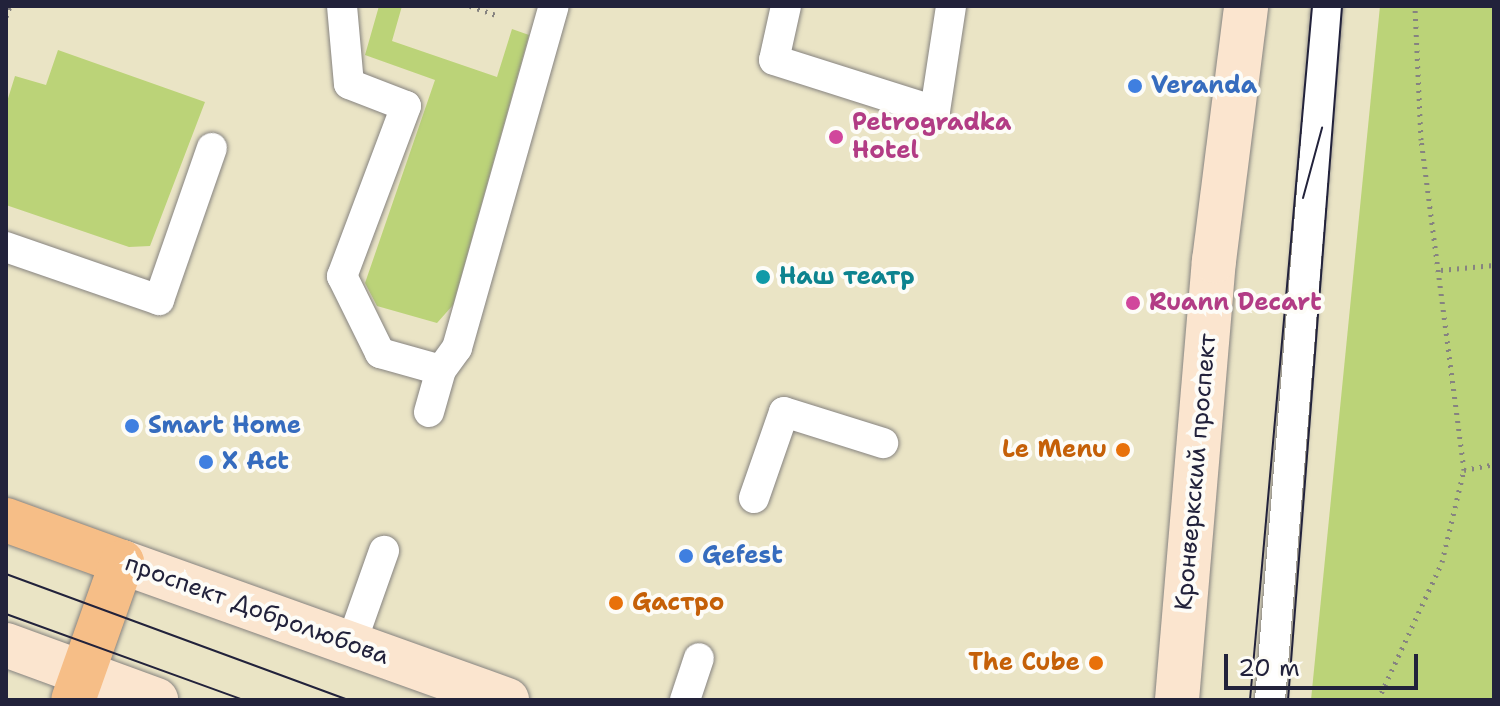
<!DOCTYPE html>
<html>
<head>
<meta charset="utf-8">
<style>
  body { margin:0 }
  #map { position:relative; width:1500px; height:706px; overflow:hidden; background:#eae4c5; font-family:"Shantell Sans",sans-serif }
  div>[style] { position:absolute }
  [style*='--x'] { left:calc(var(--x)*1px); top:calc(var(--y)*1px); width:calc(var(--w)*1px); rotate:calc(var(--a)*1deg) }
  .green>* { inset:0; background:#bbd378 }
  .path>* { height:5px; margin-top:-2.5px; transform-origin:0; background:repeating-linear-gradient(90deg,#868380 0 2px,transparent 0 8px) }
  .roads { filter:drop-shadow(0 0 2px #868380) drop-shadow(0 0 2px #868380) }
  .lane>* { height:30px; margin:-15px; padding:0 15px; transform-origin:15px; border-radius:15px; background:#fff }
  .secondary>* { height:44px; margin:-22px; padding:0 22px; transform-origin:22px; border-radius:22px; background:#fbe5cf }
  .primary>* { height:44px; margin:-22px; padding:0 22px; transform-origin:22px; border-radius:22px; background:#f6be87 }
  .tram>* { height:2px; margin:-1px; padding:0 1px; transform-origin:1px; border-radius:1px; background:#22223b }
  .dots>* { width:22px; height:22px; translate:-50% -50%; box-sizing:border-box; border:4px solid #fdfcf7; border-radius:50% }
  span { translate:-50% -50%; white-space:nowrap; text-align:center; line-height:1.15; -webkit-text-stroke:8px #fdfcf7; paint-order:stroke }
  .shop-label { font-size:24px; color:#366cbe; font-weight:700 }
  .left { translate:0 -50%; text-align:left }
  .hotel-label { font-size:24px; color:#b23c85; font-weight:700 }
  .culture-label { font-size:24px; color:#0d838f; font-weight:700 }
  .food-label { font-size:24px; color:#c56008; font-weight:700 }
  .right { translate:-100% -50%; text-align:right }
  .street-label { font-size:24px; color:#22223b }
  .frame { position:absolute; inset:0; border:8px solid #22223b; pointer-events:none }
  .scale { position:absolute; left:1224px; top:654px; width:194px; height:36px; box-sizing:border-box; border:4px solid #22223b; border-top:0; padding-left:10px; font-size:24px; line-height:28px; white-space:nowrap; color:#22223b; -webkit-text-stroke:6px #fdfcf7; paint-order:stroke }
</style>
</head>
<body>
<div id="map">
  <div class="green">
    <div style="clip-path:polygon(379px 6px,402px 6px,392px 41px,497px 77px,512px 29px,529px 35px,453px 305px,437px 323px,377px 306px,365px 283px,435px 80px,365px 55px)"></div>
    <div style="clip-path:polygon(1380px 6px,1494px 6px,1494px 700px,1311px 700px)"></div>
    <div style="clip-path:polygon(58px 50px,205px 102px,150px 246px,129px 247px,6px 205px,6px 105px,15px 76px,46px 85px)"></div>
  </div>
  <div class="path">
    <div style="--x:470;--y:6;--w:31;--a:19"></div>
    <div style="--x:6;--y:17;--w:12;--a:-70"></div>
    <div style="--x:1441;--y:270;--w:53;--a:-5.4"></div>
    <div style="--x:1464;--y:470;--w:31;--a:-11"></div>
    <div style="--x:1378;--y:700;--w:152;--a:-65.1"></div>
    <div style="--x:1442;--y:562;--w:95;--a:-76.6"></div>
    <div style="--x:1464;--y:470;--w:333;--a:-97.4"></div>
    <div style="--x:1421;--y:140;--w:134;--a:-92.6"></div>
  </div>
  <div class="roads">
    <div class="lane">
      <div style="--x:342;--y:6;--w:78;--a:84.9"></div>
      <div style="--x:349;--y:84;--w:61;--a:21.1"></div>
      <div style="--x:406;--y:106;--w:182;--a:110.6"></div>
      <div style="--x:342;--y:276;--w:86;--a:63.7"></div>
      <div style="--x:380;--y:353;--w:63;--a:15.6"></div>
      <div style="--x:786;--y:6;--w:55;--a:102.5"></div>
      <div style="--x:774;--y:60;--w:169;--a:17.6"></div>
      <div style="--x:935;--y:111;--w:106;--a:-81.3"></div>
      <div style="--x:6;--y:247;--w:162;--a:19.1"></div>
      <div style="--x:159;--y:300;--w:161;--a:-70.8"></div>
      <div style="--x:429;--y:412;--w:44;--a:-74.1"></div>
      <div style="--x:441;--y:370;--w:27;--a:-54"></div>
      <div style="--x:457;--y:348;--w:355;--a:-74.2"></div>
      <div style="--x:754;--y:498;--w:91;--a:-70.8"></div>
      <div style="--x:784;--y:412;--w:104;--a:17.4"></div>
      <div style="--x:351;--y:644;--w:99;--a:-70.5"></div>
      <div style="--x:685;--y:700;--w:44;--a:-71.6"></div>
      <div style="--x:1270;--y:700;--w:696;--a:-85.3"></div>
    </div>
    <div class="secondary">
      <div style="--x:122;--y:562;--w:409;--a:19.7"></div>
      <div style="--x:6;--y:645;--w:160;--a:20.1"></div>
      <div style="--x:1177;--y:700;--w:441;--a:-85.2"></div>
      <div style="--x:1214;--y:261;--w:257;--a:-82.8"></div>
    </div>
    <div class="primary">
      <div style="--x:6;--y:520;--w:123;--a:19.9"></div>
      <div style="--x:122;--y:562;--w:146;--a:109.5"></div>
    </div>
  </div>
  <div class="tram">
    <div style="--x:1303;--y:198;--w:73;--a:-74.8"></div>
    <div style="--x:6;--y:574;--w:364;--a:20.2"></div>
    <div style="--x:6;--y:614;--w:253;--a:19.9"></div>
    <div style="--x:1250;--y:700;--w:697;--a:-84.89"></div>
    <div style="--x:1288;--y:700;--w:696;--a:-85.55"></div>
  </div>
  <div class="dots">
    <div style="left:1135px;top:86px;background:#3f7fe0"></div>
    <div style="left:836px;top:137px;background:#d1479c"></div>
    <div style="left:763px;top:277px;background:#0f9aa8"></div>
    <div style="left:1133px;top:303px;background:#d1479c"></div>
    <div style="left:132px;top:426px;background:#3f7fe0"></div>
    <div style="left:1123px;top:450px;background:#e8710a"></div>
    <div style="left:206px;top:462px;background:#3f7fe0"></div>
    <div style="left:686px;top:556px;background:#3f7fe0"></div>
    <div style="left:616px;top:603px;background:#e8710a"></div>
    <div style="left:1096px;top:663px;background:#e8710a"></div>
  </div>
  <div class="shop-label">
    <span class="left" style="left:1151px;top:86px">Veranda</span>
    <span class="left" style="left:148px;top:426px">Smart Home</span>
    <span class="left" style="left:222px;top:462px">X Act</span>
    <span class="left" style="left:702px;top:556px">Gefest</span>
  </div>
  <div class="hotel-label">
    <span class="left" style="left:852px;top:137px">Petrogradka<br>Hotel</span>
    <span class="left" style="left:1149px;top:303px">Ruann Decart</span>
  </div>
  <div class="culture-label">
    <span class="left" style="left:779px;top:277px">Наш театр</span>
  </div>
  <div class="food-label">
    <span class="right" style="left:1107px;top:450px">Le Menu</span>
    <span class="left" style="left:632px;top:603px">Gастро</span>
    <span class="right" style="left:1080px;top:663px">The Cube</span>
  </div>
  <div class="street-label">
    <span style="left:1196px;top:472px;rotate:-85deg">Кронверкский проспект</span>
    <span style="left:257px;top:610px;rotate:20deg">проспект Добролюбова</span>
  </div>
  <div class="frame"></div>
  <div class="scale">20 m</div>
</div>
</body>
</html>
